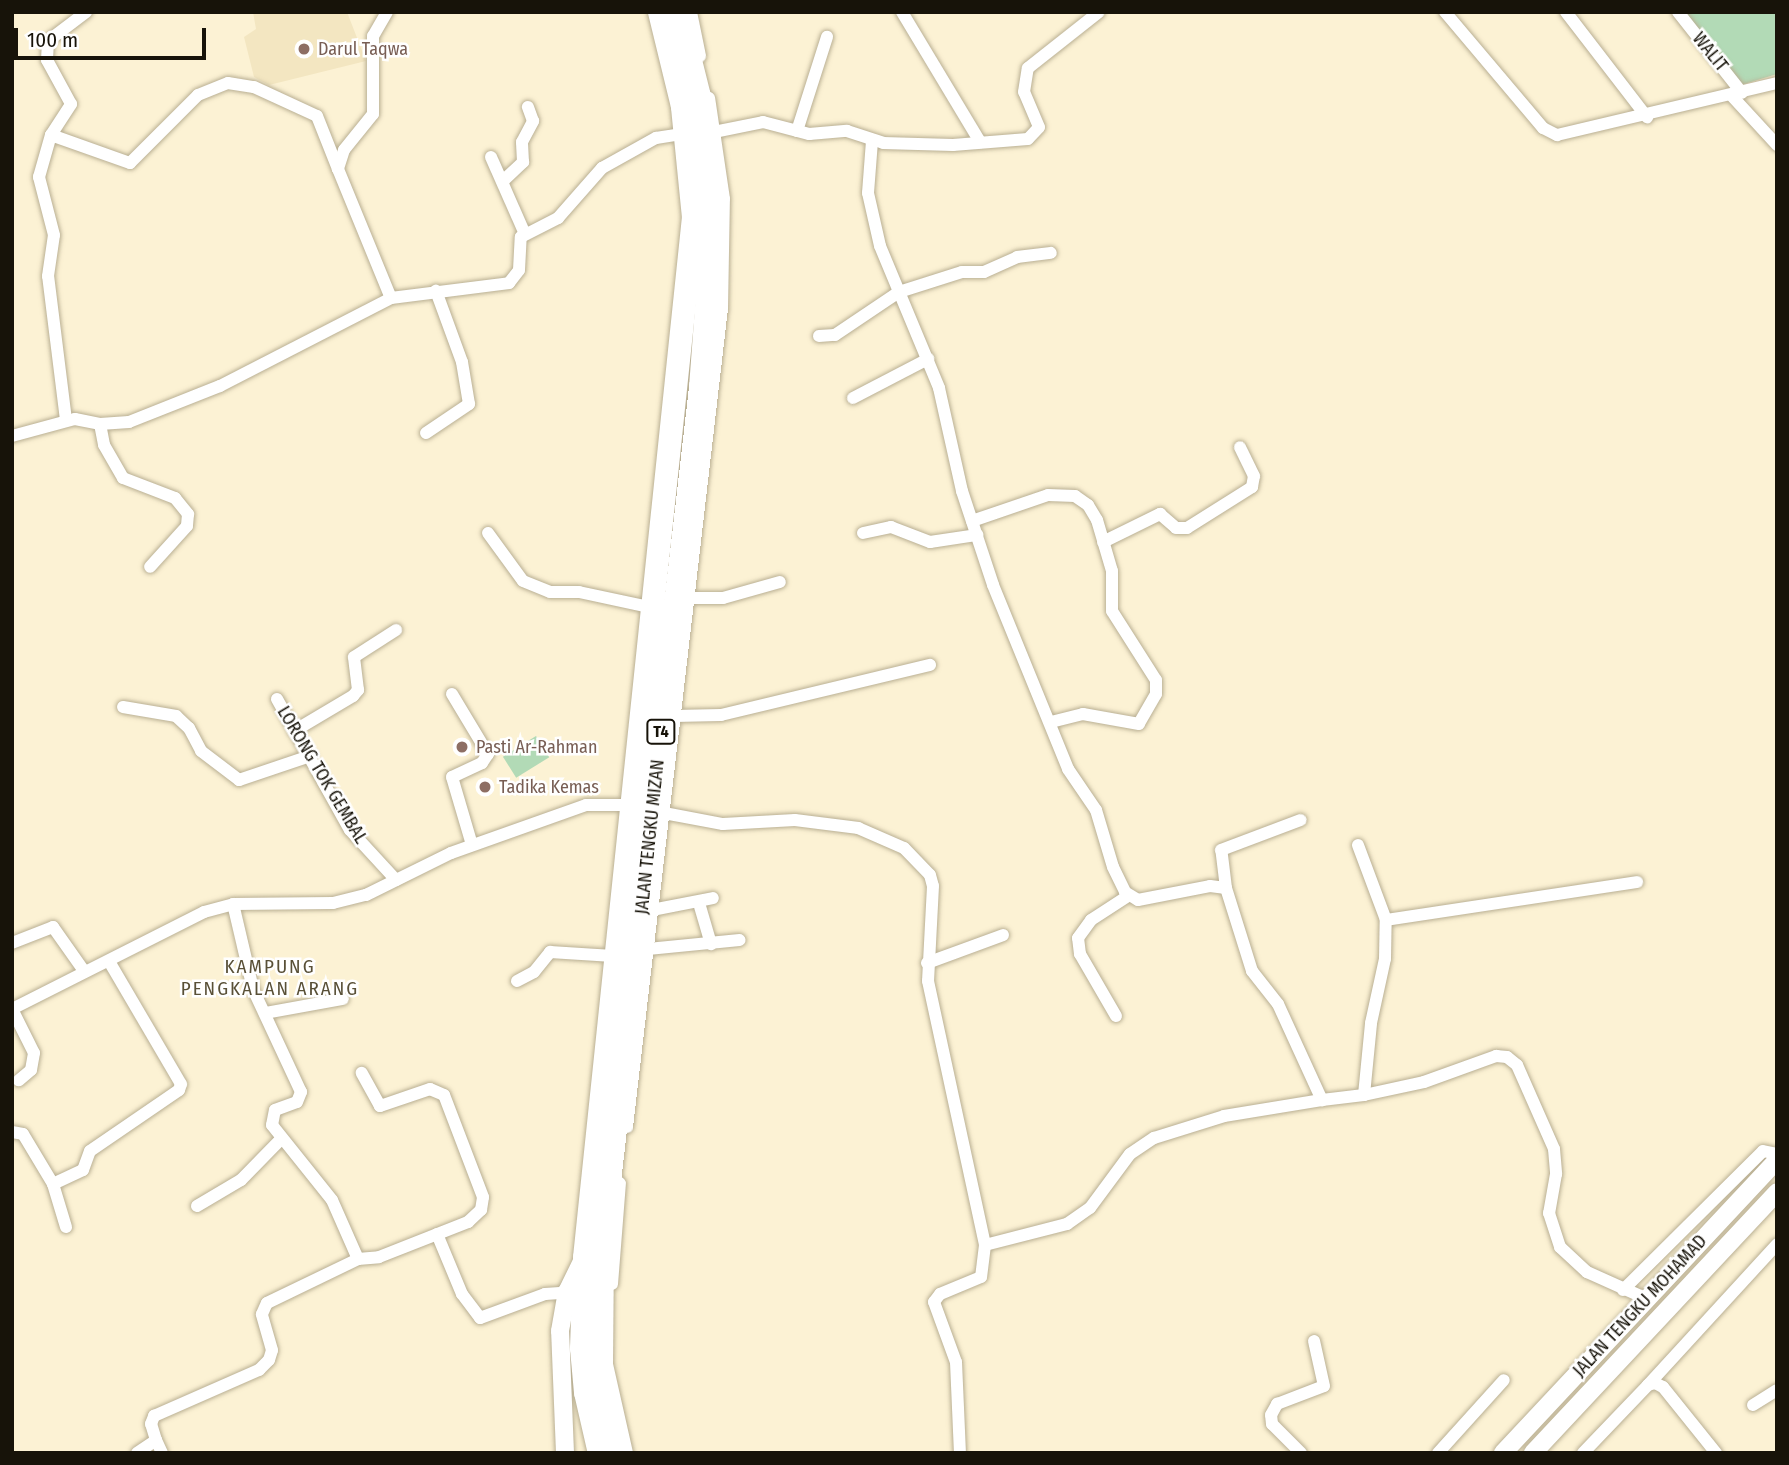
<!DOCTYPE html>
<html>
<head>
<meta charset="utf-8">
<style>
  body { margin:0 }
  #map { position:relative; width:1789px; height:1465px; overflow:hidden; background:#fcf2d4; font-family:"Fira Sans Condensed",sans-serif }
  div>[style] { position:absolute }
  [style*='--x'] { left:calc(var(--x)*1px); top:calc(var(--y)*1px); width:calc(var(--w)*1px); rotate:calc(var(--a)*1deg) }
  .built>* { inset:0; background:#f3e6c1 }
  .green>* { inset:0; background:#b2dab6; transform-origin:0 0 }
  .roads { filter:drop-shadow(0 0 2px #b9af93) drop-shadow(0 0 2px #b9af93) }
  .street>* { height:12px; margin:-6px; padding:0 6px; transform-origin:6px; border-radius:6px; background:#fff }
  .secondary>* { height:18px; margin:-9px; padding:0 9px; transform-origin:9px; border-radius:9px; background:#fff }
  .highway>* { height:23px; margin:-11.5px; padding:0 11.5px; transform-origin:11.5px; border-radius:11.5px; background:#fff }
  .dots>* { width:19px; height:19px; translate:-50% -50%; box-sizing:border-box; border:4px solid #fff; border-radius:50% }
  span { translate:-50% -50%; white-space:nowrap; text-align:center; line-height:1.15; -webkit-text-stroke:5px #fff; paint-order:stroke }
  .shield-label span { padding:2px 5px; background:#fff; border:2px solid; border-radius:5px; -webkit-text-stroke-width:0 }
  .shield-label { font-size:16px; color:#171309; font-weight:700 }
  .education-label { font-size:18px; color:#785e54 }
  .left { translate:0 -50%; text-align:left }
  .street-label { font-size:18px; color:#171309 }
  .neighbourhood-label { font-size:19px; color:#595037; letter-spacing:2px }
  .frame { position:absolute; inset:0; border:14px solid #171309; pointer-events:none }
  .scale { position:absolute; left:14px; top:28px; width:192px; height:32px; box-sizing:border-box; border:4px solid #171309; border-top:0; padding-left:9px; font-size:21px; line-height:24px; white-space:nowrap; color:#171309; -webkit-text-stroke:5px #fff; paint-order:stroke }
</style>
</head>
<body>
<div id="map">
  <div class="built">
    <div style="clip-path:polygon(253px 12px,347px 12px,366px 61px,269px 85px,254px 77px,244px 37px,256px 29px)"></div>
  </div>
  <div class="green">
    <div style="clip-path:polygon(1684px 12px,1776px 12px,1777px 74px,1741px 85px)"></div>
    <div style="left:536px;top:736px;width:25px;height:39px;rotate:58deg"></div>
  </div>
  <div class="roads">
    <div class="street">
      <div style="--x:387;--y:12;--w:28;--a:120"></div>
      <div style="--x:373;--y:36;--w:78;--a:90"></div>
      <div style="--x:373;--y:114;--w:46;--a:128.9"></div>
      <div style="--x:344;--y:150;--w:20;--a:108"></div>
      <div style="--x:338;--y:169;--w:139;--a:67.7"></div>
      <div style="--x:691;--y:12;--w:45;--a:78.4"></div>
      <div style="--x:902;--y:12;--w:152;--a:59"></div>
      <div style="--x:1445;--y:12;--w:152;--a:49.8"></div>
      <div style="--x:1543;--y:128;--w:16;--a:27"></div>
      <div style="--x:1557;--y:135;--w:226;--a:-13.3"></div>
      <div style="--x:1566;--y:12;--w:133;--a:52.4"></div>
      <div style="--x:1678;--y:12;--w:103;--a:51.7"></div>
      <div style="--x:1731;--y:95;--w:68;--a:47.4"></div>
      <div style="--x:797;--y:131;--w:99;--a:-72.3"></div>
      <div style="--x:709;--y:133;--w:55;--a:-11.5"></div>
      <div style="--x:763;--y:122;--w:48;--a:14.6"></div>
      <div style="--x:809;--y:134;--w:38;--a:-5"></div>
      <div style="--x:847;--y:131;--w:38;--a:18"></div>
      <div style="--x:883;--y:143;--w:70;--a:1.6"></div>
      <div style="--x:953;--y:145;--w:75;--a:-4.6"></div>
      <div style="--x:1028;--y:139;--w:16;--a:-47"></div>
      <div style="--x:1039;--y:127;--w:38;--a:-113"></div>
      <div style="--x:1024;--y:92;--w:24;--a:-81"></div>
      <div style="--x:1028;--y:68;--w:90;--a:-38.3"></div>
      <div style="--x:51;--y:135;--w:84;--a:19.5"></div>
      <div style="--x:130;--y:163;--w:96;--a:-45"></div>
      <div style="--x:198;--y:95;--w:32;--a:-22"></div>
      <div style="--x:228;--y:83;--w:26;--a:9"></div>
      <div style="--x:254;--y:87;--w:69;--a:24.7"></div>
      <div style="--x:317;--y:116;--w:57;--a:68.4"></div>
      <div style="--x:872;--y:141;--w:52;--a:94.4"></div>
      <div style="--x:868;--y:193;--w:54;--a:77.2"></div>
      <div style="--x:880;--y:246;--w:154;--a:67.4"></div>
      <div style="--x:939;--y:388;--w:106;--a:77.4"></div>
      <div style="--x:962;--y:491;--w:99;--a:71.7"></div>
      <div style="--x:993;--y:585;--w:199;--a:67.8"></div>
      <div style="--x:1068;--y:769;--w:50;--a:55.7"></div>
      <div style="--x:1096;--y:810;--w:59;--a:73.4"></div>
      <div style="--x:1113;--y:867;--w:28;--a:64"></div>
      <div style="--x:1125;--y:892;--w:15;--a:32"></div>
      <div style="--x:1138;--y:900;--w:73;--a:-11"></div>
      <div style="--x:1210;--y:886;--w:16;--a:7"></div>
      <div style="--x:1226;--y:888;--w:87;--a:72.6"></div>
      <div style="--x:1252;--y:971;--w:42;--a:51.8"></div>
      <div style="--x:1278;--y:1004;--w:106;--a:65.4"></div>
      <div style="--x:1322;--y:1100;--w:42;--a:-6.8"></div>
      <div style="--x:1364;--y:1095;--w:72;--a:-84.4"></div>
      <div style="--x:1371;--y:1023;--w:66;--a:-77.7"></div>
      <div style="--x:1385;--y:959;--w:39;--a:-89"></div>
      <div style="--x:1386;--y:920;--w:80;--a:-110.5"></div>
      <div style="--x:491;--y:157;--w:84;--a:66.2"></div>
      <div style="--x:505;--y:179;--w:25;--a:-43"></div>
      <div style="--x:523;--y:162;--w:20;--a:-93"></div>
      <div style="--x:522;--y:142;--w:24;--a:-62"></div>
      <div style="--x:533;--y:121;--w:15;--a:-110"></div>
      <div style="--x:819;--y:336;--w:16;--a:-4"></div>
      <div style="--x:835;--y:335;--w:77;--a:-33.9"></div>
      <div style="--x:899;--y:292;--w:66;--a:-17.6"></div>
      <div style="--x:962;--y:272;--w:22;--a:0"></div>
      <div style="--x:984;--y:272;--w:36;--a:-24"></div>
      <div style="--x:1017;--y:257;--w:34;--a:-7"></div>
      <div style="--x:853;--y:398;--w:85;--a:-27.5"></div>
      <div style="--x:66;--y:420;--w:145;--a:-97.1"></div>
      <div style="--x:48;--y:276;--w:41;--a:-81.7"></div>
      <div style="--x:54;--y:235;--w:60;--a:-104.5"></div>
      <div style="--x:39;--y:177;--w:44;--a:-74.1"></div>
      <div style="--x:51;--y:135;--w:37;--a:-57"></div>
      <div style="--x:71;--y:104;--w:50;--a:-118.6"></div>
      <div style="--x:47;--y:60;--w:19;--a:-87"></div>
      <div style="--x:48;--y:41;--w:48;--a:-37.3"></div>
      <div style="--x:100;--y:424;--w:21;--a:79"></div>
      <div style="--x:104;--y:445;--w:38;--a:60"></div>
      <div style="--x:123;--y:478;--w:56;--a:21"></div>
      <div style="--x:175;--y:498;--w:21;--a:51"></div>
      <div style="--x:188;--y:514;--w:12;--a:95"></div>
      <div style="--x:187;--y:526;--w:55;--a:132.1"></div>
      <div style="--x:426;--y:433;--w:52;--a:-34"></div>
      <div style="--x:469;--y:404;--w:43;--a:-99.5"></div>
      <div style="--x:462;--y:362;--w:76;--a:-110.1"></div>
      <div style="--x:12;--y:436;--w:65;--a:-15.1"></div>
      <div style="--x:75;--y:419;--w:25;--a:11"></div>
      <div style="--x:100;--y:424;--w:29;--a:-4"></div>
      <div style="--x:129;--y:422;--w:98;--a:-21.6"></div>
      <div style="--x:220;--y:386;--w:192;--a:-27.2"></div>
      <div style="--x:391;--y:298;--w:119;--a:-7.2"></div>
      <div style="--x:509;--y:283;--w:16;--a:-52"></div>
      <div style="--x:519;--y:270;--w:33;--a:-87"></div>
      <div style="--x:521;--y:237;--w:42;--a:-27.2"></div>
      <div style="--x:558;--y:218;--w:67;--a:-48.7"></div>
      <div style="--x:602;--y:168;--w:62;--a:-29.1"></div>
      <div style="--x:656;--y:138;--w:30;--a:-9"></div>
      <div style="--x:972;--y:521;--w:80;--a:-18.9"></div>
      <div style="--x:1048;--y:495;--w:27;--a:2"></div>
      <div style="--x:1075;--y:496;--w:16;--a:35"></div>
      <div style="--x:1088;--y:505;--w:17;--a:59"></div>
      <div style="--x:1097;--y:520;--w:53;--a:73.6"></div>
      <div style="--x:1112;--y:571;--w:40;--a:90"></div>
      <div style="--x:1112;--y:611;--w:82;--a:57.5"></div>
      <div style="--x:1156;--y:680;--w:14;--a:90"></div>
      <div style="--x:1156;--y:694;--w:34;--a:120"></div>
      <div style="--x:1139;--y:724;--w:57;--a:-169.9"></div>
      <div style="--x:1083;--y:714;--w:34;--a:166"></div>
      <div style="--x:488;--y:533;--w:59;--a:53.9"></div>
      <div style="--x:523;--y:581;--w:29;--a:22"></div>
      <div style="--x:550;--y:592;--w:29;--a:0"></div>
      <div style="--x:579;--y:592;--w:77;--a:12"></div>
      <div style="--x:863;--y:533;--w:29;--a:-12"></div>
      <div style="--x:891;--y:527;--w:42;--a:21"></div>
      <div style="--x:930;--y:542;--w:48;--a:-8.5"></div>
      <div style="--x:1103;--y:542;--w:64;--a:-26.2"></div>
      <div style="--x:1160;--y:514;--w:21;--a:41"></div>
      <div style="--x:1176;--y:528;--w:11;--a:0"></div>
      <div style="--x:1187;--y:528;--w:77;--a:-32.2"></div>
      <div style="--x:1252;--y:487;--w:11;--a:-80"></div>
      <div style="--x:1254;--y:476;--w:32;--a:-116"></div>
      <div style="--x:688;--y:598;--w:35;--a:0"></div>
      <div style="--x:723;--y:598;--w:59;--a:-15.7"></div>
      <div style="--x:452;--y:694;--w:70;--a:59"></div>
      <div style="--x:488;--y:754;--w:11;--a:124"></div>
      <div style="--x:482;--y:763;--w:33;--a:155"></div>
      <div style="--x:452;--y:777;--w:71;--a:73.6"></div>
      <div style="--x:277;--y:699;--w:150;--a:60.9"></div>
      <div style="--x:350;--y:830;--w:68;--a:47.4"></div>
      <div style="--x:123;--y:707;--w:54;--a:9.6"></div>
      <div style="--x:176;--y:716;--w:18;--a:43"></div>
      <div style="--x:189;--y:728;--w:26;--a:62"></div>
      <div style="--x:201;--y:751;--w:48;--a:37.3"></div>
      <div style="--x:239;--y:780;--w:75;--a:-18.7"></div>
      <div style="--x:674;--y:716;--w:47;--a:-1.2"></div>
      <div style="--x:721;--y:715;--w:215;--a:-13.5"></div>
      <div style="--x:294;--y:731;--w:69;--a:-30.7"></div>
      <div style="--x:353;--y:696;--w:8;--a:-50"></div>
      <div style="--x:358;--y:690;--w:33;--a:-97"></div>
      <div style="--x:354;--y:657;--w:50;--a:-32.7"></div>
      <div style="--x:664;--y:813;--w:60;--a:10.6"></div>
      <div style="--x:723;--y:824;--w:72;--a:-3.2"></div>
      <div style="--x:795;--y:820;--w:64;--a:7.2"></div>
      <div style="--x:858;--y:828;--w:50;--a:23.5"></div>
      <div style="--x:904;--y:848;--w:37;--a:46"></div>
      <div style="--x:930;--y:875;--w:11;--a:75"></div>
      <div style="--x:933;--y:886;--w:95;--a:93"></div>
      <div style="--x:928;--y:981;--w:270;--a:77.8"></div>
      <div style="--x:985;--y:1245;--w:32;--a:97"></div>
      <div style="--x:981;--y:1277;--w:44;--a:157.5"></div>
      <div style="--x:940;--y:1294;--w:10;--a:127"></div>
      <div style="--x:934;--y:1302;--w:64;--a:69.9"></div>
      <div style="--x:956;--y:1362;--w:91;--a:87.5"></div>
      <div style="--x:1226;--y:888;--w:38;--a:-97"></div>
      <div style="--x:1221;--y:850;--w:85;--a:-20.6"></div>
      <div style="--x:699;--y:903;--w:43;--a:73.7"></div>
      <div style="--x:652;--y:910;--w:62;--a:-11.1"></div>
      <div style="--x:1386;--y:920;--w:254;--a:-8.6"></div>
      <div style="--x:12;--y:943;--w:44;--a:-21.3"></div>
      <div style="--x:53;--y:927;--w:54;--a:54.8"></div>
      <div style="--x:648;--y:949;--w:92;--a:-5.6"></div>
      <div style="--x:927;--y:963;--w:81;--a:-20.2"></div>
      <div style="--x:517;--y:981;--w:19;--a:-28"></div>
      <div style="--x:534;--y:972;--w:26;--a:-51"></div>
      <div style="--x:550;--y:952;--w:63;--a:3.6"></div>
      <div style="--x:12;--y:1009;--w:215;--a:-26.8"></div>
      <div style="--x:204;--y:912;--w:30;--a:-15"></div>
      <div style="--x:233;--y:904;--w:100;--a:-0.6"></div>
      <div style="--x:333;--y:903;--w:34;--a:-14"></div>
      <div style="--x:366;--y:895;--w:95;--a:-26.3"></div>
      <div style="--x:451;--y:853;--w:143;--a:-19.6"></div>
      <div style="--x:586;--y:805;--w:48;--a:0"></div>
      <div style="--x:12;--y:1009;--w:49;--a:63.4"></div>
      <div style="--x:34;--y:1053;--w:17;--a:100"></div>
      <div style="--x:31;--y:1070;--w:16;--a:140"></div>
      <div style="--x:265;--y:1013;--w:79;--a:-10.2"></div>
      <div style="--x:1116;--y:1016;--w:72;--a:-120.1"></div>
      <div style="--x:1080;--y:954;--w:16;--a:-97"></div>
      <div style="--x:1078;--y:938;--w:22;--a:-54"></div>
      <div style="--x:1091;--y:920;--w:44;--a:-33"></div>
      <div style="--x:1364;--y:1095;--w:61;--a:-12.2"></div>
      <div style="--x:1424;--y:1082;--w:77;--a:-19.9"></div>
      <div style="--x:1496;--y:1056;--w:11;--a:5"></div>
      <div style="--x:1507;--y:1057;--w:13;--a:39"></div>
      <div style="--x:1517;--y:1065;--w:92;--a:66.2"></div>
      <div style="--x:1554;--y:1149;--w:25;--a:85"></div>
      <div style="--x:1556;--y:1174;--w:40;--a:100"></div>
      <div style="--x:1549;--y:1213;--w:36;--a:72"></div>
      <div style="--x:1560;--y:1247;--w:37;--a:43"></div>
      <div style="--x:1587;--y:1272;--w:66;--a:24.2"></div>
      <div style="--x:627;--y:1127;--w:823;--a:-83.38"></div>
      <div style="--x:722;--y:309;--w:110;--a:-89"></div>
      <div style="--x:724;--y:199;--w:102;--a:-98.4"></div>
      <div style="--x:12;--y:1132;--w:11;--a:10"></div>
      <div style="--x:23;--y:1134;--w:58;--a:59"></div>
      <div style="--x:53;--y:1184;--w:45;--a:73.2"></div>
      <div style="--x:53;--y:1184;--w:33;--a:-25"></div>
      <div style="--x:83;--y:1170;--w:20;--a:-70"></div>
      <div style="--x:90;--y:1151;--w:108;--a:-34.4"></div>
      <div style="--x:179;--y:1090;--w:6;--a:-72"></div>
      <div style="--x:181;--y:1084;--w:140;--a:-120.4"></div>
      <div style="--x:197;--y:1206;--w:51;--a:-30.6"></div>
      <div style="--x:241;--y:1180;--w:57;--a:-45.7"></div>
      <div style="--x:437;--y:1234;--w:65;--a:67.4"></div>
      <div style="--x:462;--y:1294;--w:30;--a:53"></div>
      <div style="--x:480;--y:1318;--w:69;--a:-20.3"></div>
      <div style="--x:545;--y:1294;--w:30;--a:-4"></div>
      <div style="--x:985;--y:1245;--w:85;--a:-14.4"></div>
      <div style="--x:1067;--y:1224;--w:28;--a:-35"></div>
      <div style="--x:1090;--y:1208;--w:67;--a:-53.5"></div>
      <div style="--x:1130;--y:1154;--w:29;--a:-34"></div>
      <div style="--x:1154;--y:1138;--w:73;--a:-17.4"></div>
      <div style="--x:1224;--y:1116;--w:99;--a:-9.3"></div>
      <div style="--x:358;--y:1259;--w:21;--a:-5"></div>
      <div style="--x:379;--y:1257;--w:96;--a:-21.5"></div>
      <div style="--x:468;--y:1222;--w:18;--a:-43"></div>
      <div style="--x:481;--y:1210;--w:13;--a:-81"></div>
      <div style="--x:483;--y:1197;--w:109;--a:-110.9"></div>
      <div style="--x:444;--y:1095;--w:15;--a:-157"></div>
      <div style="--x:430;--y:1089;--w:53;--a:161.2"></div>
      <div style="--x:380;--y:1106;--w:38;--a:-119"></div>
      <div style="--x:612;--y:1284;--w:101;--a:-85.5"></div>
      <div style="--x:1623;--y:1290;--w:197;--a:-44.8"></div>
      <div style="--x:1763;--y:1151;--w:14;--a:12"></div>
      <div style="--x:1648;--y:1385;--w:191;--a:-47.5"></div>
      <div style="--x:1753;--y:1405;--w:28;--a:-32"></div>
      <div style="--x:156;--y:1440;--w:14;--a:65"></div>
      <div style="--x:137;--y:1453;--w:23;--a:-34"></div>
      <div style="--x:156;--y:1440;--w:17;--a:-107"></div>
      <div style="--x:151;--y:1424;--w:9;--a:-69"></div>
      <div style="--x:154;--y:1416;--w:115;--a:-23.7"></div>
      <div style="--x:259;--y:1370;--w:14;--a:-45"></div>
      <div style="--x:269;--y:1360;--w:10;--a:-73"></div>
      <div style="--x:272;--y:1350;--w:37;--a:-106"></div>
      <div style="--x:262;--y:1314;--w:12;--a:-66"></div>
      <div style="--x:267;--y:1303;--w:101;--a:-25.8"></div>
      <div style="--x:358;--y:1259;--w:64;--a:-113.8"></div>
      <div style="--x:332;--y:1200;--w:96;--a:-128.7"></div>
      <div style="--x:272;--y:1125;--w:15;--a:-79"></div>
      <div style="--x:275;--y:1110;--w:23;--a:-20"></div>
      <div style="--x:297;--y:1102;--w:11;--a:-68"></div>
      <div style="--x:301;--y:1092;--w:114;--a:-115"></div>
      <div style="--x:253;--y:989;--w:87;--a:-103.2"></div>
      <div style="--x:1301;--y:1453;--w:41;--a:-135"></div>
      <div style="--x:1272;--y:1424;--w:9;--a:-96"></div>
      <div style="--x:1271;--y:1415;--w:13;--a:-61"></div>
      <div style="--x:1277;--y:1404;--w:50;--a:-21"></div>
      <div style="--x:1324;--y:1386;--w:46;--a:-102.5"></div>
      <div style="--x:1438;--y:1453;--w:98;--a:-47.9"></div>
      <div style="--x:1583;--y:1453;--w:94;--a:-46.3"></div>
      <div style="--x:1648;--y:1385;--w:7;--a:-16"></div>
      <div style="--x:1655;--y:1383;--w:9;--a:27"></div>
      <div style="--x:1663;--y:1387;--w:85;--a:51.2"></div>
    </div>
    <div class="secondary">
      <div style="--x:565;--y:1453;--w:122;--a:-92.3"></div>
      <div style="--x:560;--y:1331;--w:40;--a:-80"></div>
      <div style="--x:567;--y:1292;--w:34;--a:-64"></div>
      <div style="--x:1503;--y:1453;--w:401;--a:-46.9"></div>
      <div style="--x:1533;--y:1453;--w:357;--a:-46.9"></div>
    </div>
    <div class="highway">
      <div style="--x:599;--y:1453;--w:63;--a:-102.9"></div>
      <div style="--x:585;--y:1392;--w:44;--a:-95.2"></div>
      <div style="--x:581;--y:1348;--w:91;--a:-88.1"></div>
      <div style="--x:584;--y:1257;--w:1046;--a:-84.02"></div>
      <div style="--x:693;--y:217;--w:112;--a:-95.7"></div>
      <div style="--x:682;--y:106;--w:97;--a:-103.7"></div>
      <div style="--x:621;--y:1453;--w:91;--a:-102.7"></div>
      <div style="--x:601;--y:1364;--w:122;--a:-89.5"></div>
      <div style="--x:602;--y:1242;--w:861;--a:-83.46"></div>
      <div style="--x:700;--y:387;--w:159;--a:-85.7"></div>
      <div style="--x:712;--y:228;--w:133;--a:-95.6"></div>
      <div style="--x:699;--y:96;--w:87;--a:-104"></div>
    </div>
  </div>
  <div class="dots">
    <div style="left:304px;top:49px;background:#8d6e63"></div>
    <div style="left:462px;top:747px;background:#8d6e63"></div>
    <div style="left:485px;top:787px;background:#8d6e63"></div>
  </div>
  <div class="shield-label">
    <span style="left:661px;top:732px">T4</span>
  </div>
  <div class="education-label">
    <span class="left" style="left:318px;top:49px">Darul Taqwa</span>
    <span class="left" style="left:476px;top:747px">Pasti Ar-Rahman</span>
    <span class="left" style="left:499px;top:787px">Tadika Kemas</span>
  </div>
  <div class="street-label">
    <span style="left:1710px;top:52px;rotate:51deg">WALIT</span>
    <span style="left:322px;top:775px;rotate:59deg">LORONG TOK GEMBAL</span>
    <span style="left:650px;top:837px;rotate:-84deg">JALAN TENGKU MIZAN</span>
    <span style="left:1640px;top:1306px;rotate:-47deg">JALAN TENGKU MOHAMAD</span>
  </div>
  <div class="neighbourhood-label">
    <span style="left:270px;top:978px">KAMPUNG<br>PENGKALAN ARANG</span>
  </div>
  <div class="frame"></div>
  <div class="scale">100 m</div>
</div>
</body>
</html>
